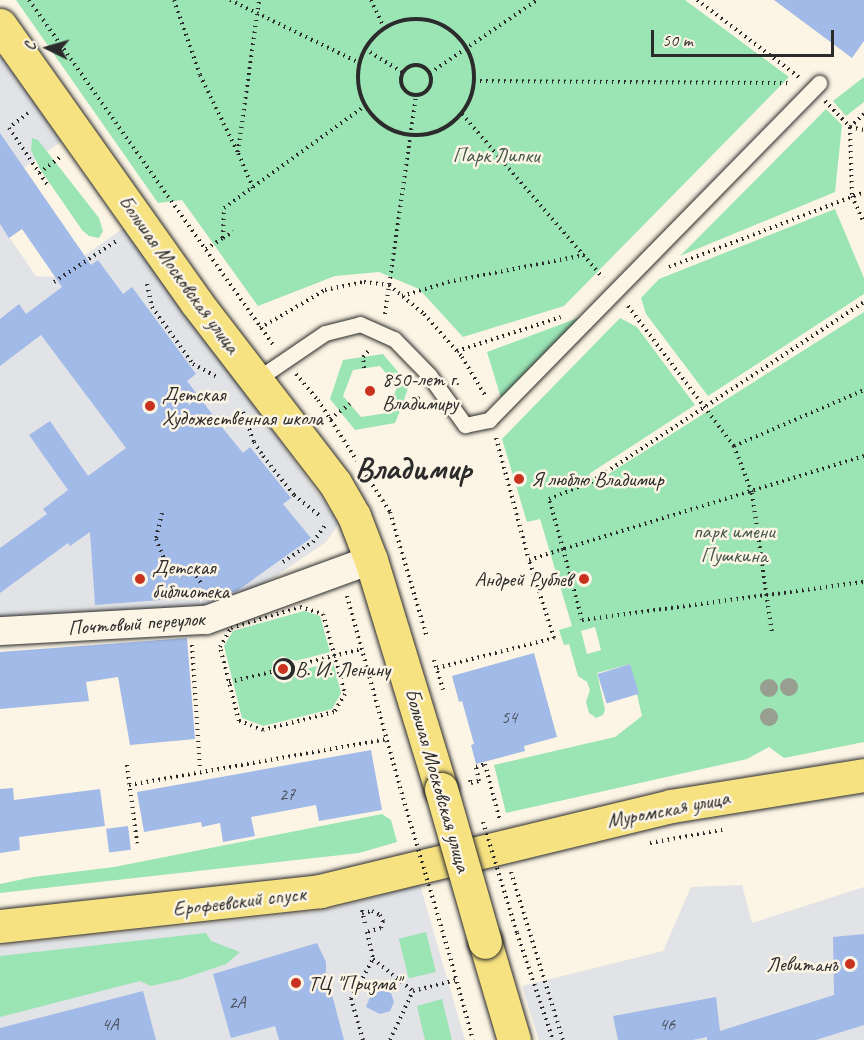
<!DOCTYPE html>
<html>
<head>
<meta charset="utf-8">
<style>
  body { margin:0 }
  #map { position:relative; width:864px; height:1040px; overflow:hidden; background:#fcf5e5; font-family:Caveat,sans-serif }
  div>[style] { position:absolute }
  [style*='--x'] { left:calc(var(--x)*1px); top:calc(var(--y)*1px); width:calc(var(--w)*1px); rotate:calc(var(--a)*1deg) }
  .built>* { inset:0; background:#e1e3e6 }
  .green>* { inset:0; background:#9be4b4; transform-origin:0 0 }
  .building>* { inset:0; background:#a2bae7; transform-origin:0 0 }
  .path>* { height:4px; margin-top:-2px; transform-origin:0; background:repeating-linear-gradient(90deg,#2b2b2b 0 1.5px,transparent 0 6px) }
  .path>.ring { margin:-2px; padding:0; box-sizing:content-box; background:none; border:4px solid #2b2b2b; border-radius:50% }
  .roads { filter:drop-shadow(0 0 2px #2b2b2b) drop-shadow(0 0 2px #2b2b2b) }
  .lane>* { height:15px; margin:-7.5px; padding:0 7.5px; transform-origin:7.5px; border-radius:7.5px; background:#fcf5e5 }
  .street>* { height:28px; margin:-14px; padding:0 14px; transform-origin:14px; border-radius:14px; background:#fcf5e5 }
  .primary>* { height:33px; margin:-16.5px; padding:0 16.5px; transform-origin:16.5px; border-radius:16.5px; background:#f7e281 }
  .path-bridge>* { height:4px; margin-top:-2px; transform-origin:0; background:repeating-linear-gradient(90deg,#2b2b2b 0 1.5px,transparent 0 6px) }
  .bridges { filter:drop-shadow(0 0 2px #2b2b2b) drop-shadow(0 0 2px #2b2b2b) }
  .primary-bridge>* { height:33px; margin:-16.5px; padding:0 16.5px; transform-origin:16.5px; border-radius:16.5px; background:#f7e281 }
  .trees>* { width:18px; height:18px; margin:-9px; border-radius:50%; background:#989f91 }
  .dots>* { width:16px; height:16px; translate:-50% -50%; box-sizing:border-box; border:3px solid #fcf5e5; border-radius:50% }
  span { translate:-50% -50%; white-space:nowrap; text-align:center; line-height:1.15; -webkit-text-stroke:5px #fcf5e5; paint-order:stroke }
  .number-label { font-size:18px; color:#494f5a }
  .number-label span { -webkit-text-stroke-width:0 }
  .park-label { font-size:21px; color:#47594d }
  .street-label { font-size:21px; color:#2b2b2b }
  .poi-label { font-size:21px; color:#2b2b2b }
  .left { translate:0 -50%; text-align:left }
  .right { translate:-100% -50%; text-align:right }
  .town-label { font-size:33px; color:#2b2b2b; font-weight:700 }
  .north { position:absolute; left:18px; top:18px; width:60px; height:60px; -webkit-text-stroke:4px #fcf5e5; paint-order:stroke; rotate:275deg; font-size:16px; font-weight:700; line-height:24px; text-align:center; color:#2b2b2b }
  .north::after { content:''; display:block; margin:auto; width:21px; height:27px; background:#2b2b2b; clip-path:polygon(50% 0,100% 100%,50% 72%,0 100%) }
  .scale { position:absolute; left:651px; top:30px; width:183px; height:27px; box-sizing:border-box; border:3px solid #2b2b2b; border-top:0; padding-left:8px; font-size:18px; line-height:21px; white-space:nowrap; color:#2b2b2b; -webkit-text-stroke:4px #fcf5e5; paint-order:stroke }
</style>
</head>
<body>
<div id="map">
  <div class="built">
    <div style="clip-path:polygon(0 55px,62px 141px,0 185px)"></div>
    <div style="clip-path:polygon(0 224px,36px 276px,54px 277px,125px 227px,339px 523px,326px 542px,234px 605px,0 625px)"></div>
    <div style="clip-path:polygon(420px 885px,465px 1040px,0 1040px,0 946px,323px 911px)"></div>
    <div style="clip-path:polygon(742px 885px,752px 923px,864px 887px,864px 1040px,539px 1040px,522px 986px,663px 951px,691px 887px)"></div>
  </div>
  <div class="green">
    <div style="clip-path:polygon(16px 0,685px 0,789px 77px,564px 306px,463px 337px,419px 289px,379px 272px,335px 276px,258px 306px,182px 200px,158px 203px)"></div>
    <div style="clip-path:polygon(864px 77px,864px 102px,846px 116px,833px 101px)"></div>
    <div style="clip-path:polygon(826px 109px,842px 125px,835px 192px,680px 256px)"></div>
    <div style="clip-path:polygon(32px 138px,38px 140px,99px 218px,103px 231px,99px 238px,89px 236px,82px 230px,40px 169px,31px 150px)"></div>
    <div style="clip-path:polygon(835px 209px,864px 278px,864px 294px,708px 396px,646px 314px,641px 298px,659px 279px)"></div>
    <div style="clip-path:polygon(evenodd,864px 312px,864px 742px,784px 758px,769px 747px,747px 759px,506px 813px,494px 765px,615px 737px,642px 716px,630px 664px,597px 673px,605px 710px,603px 715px,596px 718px,589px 713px,586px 702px,590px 690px,587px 682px,578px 676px,569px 644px,564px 645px,559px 630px,572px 626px,540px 519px,527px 522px,502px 439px,620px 318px,637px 327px,695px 405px,589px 474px,596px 482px,864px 312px,595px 627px,601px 650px,587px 654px,581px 631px,595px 627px)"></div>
    <div style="clip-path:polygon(583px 316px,501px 398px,487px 352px)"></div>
    <div style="clip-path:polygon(evenodd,383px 354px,409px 385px,402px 406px,395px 423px,355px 430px,330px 399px,343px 360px,383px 354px,380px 366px,397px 387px,387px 413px,361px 417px,343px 396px,353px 370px,380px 366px)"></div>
    <div style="clip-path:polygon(304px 611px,320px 616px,330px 652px,296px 661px,282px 656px,273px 661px,271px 674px,277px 681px,284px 683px,291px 681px,297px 671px,333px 662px,341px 693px,332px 709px,263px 726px,242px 718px,224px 646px,233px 631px)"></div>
    <div style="clip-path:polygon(382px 814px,391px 820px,397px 842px,359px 853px,0 893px,0 884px,33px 877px,114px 867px)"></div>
    <div style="left:426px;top:932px;width:41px;height:28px;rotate:76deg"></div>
    <div style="clip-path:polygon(206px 933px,211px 941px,240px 952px,226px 964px,182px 979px,151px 986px,140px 981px,0 1017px,0 956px)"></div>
    <div style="clip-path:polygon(442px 999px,452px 1040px,425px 1040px,417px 1006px)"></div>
  </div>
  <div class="building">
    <div style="clip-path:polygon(774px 0,864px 0,864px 41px,852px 58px)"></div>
    <div style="clip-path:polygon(0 133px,91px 265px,98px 260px,123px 294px,132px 287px,196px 374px,187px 381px,225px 431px,243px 453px,250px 447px,291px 498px,283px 504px,311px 538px,237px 591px,225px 595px,95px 605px,90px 532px,70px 546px,68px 543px,0 593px,0 548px,47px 514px,43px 509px,68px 490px,29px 435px,50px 421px,88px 476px,126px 448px,41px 335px,0 366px,0 319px,19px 304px,26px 314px,62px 287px,22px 229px,9px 238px,0 224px)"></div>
    <div style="clip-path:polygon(187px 638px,195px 739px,130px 745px,118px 677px,86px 682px,89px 701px,0 709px,0 652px)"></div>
    <div style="clip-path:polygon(534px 653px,557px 737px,524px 746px,525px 751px,476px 764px,471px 745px,474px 744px,462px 701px,459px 702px,452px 676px)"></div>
    <div style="left:630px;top:664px;width:31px;height:34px;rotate:73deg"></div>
    <div style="clip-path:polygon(371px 750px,382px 810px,319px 821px,316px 805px,251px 817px,255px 836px,223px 842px,220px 823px,202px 827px,201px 822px,144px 832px,137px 792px)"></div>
    <div style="clip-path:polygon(13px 788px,14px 800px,100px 789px,105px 826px,19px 837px,20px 850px,0 853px,0 789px)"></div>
    <div style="left:128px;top:826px;width:24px;height:22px;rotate:83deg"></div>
    <div style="clip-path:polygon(864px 934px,864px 1025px,816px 1040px,707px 1040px,707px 1037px,693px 1040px,618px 1040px,613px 1016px,716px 997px,720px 1031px,834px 995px,833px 937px)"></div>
    <div style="clip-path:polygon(317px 943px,326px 962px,326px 972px,344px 1040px,279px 1040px,275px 1026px,231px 1038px,213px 974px)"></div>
    <div style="clip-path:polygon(382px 989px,391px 993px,394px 1002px,390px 1011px,380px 1014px,366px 1007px,372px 992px)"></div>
    <div style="clip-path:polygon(143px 991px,156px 1040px,0 1040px,0 1028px)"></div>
  </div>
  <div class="path">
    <div style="--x:29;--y:0;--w:423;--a:54.7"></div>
    <div style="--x:174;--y:0;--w:79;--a:70.9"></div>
    <div style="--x:200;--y:75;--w:85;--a:64"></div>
    <div style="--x:230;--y:0;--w:144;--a:25.9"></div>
    <div style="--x:371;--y:0;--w:31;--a:65"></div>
    <div style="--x:697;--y:0;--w:129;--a:37.1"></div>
    <div class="ring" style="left:358px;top:19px;width:112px;height:112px"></div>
    <div style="--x:365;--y:49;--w:44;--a:31.9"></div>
    <div class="ring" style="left:401px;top:65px;width:26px;height:26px"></div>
    <div style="--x:430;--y:73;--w:130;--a:-34.3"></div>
    <div style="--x:474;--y:81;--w:318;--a:0.4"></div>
    <div style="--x:825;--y:101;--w:36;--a:46"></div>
    <div style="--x:850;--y:127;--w:14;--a:12"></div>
    <div style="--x:28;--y:113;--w:24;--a:142"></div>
    <div style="--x:9;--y:128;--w:71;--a:55.9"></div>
    <div style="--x:462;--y:114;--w:216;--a:49.3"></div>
    <div style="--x:864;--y:114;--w:19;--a:137"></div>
    <div style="--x:850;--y:127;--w:69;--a:88.3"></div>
    <div style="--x:852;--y:196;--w:30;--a:66"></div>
    <div style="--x:39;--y:173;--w:26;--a:-37"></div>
    <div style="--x:253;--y:188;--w:39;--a:-113"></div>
    <div style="--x:238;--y:152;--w:153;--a:-82.1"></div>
    <div style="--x:223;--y:238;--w:12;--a:-31"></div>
    <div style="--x:206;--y:249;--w:20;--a:-33"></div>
    <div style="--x:223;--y:238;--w:30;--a:-88"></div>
    <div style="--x:224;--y:208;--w:174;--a:-35.9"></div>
    <div style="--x:669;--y:267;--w:209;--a:-21"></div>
    <div style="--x:54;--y:282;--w:77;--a:-33.3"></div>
    <div style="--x:147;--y:284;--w:24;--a:78"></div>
    <div style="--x:152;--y:307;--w:70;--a:54.3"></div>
    <div style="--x:193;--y:364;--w:27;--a:28"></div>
    <div style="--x:402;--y:296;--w:48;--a:-16.9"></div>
    <div style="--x:448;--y:282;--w:139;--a:-11.2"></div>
    <div style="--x:628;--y:306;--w:176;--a:52.9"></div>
    <div style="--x:734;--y:446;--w:142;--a:-23.3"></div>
    <div style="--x:385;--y:314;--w:221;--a:-81.9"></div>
    <div style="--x:260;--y:328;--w:75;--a:-30.3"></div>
    <div style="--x:325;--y:290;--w:40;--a:-12"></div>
    <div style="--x:364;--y:282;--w:25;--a:7"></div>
    <div style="--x:389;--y:285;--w:45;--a:39.6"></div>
    <div style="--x:424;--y:314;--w:57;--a:48.5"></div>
    <div style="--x:462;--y:357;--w:47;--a:59"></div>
    <div style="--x:457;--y:351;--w:109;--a:-18.1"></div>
    <div style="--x:364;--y:368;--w:11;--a:-95"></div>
    <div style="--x:363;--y:357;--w:9;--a:-49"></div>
    <div style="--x:296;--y:374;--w:34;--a:50"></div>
    <div style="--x:318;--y:400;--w:72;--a:57.4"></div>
    <div style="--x:391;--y:402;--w:12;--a:20"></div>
    <div style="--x:402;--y:406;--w:23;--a:-25"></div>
    <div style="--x:243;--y:412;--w:32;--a:70"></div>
    <div style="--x:254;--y:442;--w:17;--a:57"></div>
    <div style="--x:263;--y:456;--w:50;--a:51.5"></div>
    <div style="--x:294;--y:495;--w:32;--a:39"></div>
    <div style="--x:330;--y:419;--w:25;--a:-37"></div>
    <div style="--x:496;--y:438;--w:126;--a:74.9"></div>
    <div style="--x:529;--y:560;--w:36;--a:-18"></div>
    <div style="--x:563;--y:549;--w:52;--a:-105.6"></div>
    <div style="--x:549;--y:499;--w:45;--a:-22"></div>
    <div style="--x:591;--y:482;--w:327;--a:-33.4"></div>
    <div style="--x:734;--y:446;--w:50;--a:69"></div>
    <div style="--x:752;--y:493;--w:142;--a:81.9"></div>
    <div style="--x:864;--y:456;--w:315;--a:162.8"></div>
    <div style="--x:563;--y:549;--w:73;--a:75"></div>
    <div style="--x:582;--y:620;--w:285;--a:-7.7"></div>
    <div style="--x:366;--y:475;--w:44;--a:57"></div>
    <div style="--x:390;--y:512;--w:131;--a:73.6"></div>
    <div style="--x:162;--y:513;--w:27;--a:103"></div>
    <div style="--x:156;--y:539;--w:22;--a:68"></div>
    <div style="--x:164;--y:559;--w:19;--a:36"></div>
    <div style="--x:179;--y:570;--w:14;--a:4"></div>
    <div style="--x:193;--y:571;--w:17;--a:57"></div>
    <div style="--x:283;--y:562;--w:36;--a:-34"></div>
    <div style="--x:313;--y:542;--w:22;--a:-54"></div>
    <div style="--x:347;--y:596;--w:210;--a:74.5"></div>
    <div style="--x:300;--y:607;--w:24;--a:17"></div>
    <div style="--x:323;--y:614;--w:83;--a:74.6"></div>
    <div style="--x:345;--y:694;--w:21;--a:121"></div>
    <div style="--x:334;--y:712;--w:73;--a:165.8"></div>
    <div style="--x:263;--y:730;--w:26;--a:-159"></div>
    <div style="--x:239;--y:721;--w:76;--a:-104.4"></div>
    <div style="--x:220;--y:647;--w:22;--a:-60"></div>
    <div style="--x:231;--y:628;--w:72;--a:-16.9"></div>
    <div style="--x:192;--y:645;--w:125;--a:86.3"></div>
    <div class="ring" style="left:275px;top:660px;width:14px;height:14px"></div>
    <div style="--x:434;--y:660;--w:31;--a:73"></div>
    <div style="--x:293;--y:666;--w:71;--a:-13.8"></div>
    <div style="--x:437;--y:668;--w:121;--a:-14.4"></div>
    <div style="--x:554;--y:638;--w:82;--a:-107.8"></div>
    <div style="--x:229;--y:682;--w:47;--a:-13.4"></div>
    <div style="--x:127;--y:765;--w:79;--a:82.7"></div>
    <div style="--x:470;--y:780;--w:3;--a:72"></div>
    <div style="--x:471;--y:783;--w:8;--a:-14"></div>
    <div style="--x:479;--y:781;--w:14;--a:-102"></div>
    <div style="--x:476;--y:767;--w:9;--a:-18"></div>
    <div style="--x:485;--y:764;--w:59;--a:75.3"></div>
    <div style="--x:129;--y:785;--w:261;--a:-10.1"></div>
    <div style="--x:650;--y:843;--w:77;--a:-10.4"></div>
    <div style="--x:511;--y:872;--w:176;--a:72.8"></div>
    <div style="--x:362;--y:910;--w:14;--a:78"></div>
    <div style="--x:362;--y:913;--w:10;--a:-11"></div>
    <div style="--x:372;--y:911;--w:9;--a:27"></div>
    <div style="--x:380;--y:915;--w:7;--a:63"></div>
    <div style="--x:383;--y:921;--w:7;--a:106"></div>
    <div style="--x:381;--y:928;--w:15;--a:164"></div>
    <div style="--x:367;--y:932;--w:28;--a:77"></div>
    <div style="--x:373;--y:959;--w:51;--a:38.7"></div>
    <div style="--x:517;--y:933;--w:113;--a:71.4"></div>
    <div style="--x:449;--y:953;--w:90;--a:74.6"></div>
    <div style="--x:413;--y:991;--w:44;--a:-14.3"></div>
    <div style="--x:363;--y:1040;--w:43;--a:-106.3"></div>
    <div style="--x:351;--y:999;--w:46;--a:-61.2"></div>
    <div style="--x:390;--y:1040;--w:54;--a:-64.9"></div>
  </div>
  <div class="roads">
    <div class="lane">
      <div style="--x:256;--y:380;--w:83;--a:-34.3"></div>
      <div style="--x:325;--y:333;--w:36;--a:-14"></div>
      <div style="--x:360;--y:324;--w:37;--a:24"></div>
      <div style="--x:394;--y:339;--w:50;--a:45.8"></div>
      <div style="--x:429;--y:375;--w:62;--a:54.2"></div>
      <div style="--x:465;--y:425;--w:25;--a:-12"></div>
      <div style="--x:489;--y:420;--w:472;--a:-45.6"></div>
    </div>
    <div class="street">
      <div style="--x:0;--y:631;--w:206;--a:-3.1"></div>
      <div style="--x:206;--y:620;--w:176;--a:-20"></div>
    </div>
    <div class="primary">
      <div style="--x:0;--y:25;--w:339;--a:54.7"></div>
      <div style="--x:196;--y:302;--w:228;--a:52.5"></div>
      <div style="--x:335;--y:483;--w:38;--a:60"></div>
      <div style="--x:354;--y:516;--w:47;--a:68.9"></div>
      <div style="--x:371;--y:560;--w:239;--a:73"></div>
      <div style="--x:0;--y:926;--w:322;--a:-6.2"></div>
      <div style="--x:320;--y:891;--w:361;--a:-13.6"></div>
      <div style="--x:671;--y:806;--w:195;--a:-9.1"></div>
      <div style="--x:485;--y:942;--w:102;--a:73.5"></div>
    </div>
  </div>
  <div class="path-bridge">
    <div style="--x:403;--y:798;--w:162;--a:73.5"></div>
    <div style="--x:483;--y:822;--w:116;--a:73"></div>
  </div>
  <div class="bridges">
    <div class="primary-bridge">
      <div style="--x:441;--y:789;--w:159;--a:74"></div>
    </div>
  </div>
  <div class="trees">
    <div style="left:789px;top:687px"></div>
    <div style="left:769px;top:688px"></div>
    <div style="left:769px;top:717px"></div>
  </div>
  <div class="dots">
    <div style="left:370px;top:391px;background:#c8321e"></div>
    <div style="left:150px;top:406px;background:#c8321e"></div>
    <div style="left:519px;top:479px;background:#c8321e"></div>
    <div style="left:140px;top:579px;background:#c8321e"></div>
    <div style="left:584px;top:579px;background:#c8321e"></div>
    <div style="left:283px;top:669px;background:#c8321e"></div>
    <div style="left:850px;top:964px;background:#c8321e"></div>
    <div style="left:296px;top:983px;background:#c8321e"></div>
  </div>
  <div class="number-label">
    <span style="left:509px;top:717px">54</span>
    <span style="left:287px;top:794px">27</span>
    <span style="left:237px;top:1002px">2А</span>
    <span style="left:110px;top:1024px">4А</span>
    <span style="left:667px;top:1024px">46</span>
  </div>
  <div class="park-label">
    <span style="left:496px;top:155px">Парк Липки</span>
    <span style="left:734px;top:543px">парк имени<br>Пушкина</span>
  </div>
  <div class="street-label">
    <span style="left:179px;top:274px;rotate:54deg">Большая Московская улица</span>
    <span style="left:136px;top:623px;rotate:-4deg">Почтовый переулок</span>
    <span style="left:438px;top:780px;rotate:74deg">Большая Московская улица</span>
    <span style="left:668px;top:809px;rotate:-11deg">Муромская улица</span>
    <span style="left:239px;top:901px;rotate:-7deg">Ерофеевский спуск</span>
  </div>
  <div class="poi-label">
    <span class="left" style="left:382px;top:391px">850-лет г.<br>Владимиру</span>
    <span class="left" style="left:162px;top:406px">Детская<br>Художественная школа</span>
    <span class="left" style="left:531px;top:479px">Я люблю Владимир</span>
    <span class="left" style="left:152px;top:579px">Детская<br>библиотека</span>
    <span class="right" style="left:572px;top:579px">Андрей Рублев</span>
    <span class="left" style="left:295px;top:669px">В. И. Ленину</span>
    <span class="right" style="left:838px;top:964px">Левитанъ</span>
    <span class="left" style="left:308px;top:983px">ТЦ "Призма"</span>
  </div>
  <div class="town-label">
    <span style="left:413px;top:469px">Владимир</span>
  </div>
  <div class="north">С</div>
  <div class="scale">50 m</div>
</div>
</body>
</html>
